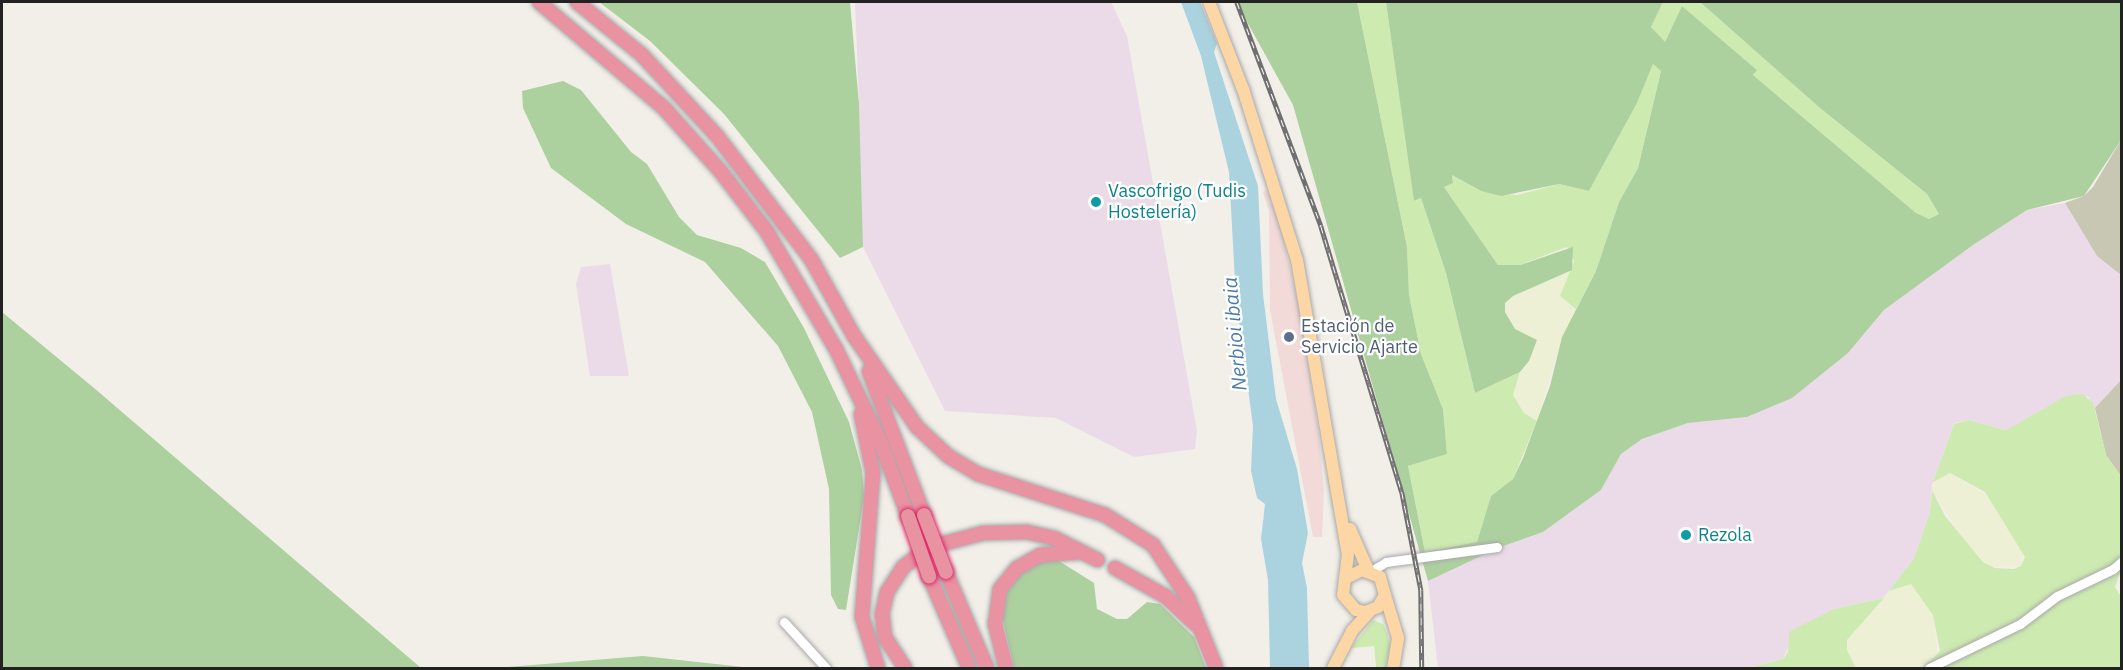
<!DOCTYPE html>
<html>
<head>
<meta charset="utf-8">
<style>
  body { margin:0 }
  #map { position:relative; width:2123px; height:670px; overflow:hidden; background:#f2efe9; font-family:"IBM Plex Sans",sans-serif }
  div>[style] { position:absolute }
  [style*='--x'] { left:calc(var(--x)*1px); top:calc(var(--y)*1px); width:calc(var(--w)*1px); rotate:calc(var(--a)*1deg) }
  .commercial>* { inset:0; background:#f2dad9 }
  .industrial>* { inset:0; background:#ebdbe8 }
  .construction>* { inset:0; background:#c7c7b4 }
  .farmland>* { inset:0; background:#eef0d5 }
  .grass>* { inset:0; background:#cdebb0 }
  .forest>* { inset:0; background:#add19e }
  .water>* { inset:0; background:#aad3df }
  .roads { filter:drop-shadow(0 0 2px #a9a9a9) drop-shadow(0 0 2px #a9a9a9) }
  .minor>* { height:9px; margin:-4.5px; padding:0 4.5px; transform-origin:4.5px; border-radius:4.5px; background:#fff }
  .major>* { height:12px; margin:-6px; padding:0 6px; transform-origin:6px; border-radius:6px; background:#fcd6a4 }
  .highway>* { height:14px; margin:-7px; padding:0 7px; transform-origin:7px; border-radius:7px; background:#e892a2 }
  .rail>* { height:4.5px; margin-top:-2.25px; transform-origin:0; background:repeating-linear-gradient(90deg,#fff 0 7px,#707070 0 14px); box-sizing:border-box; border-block:2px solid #707070 }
  .bridges { filter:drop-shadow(0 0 2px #dc2a67) drop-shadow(0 0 2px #dc2a67) }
  .highway-bridge>* { height:14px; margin:-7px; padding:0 7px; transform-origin:7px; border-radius:7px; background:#e892a2 }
  .dots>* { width:16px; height:16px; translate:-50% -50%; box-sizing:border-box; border:3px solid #fff; border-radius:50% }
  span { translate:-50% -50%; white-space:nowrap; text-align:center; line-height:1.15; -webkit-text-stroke:4.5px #fff; paint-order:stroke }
  .culture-label { font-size:18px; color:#0d838f }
  .left { translate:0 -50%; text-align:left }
  .service-label { font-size:18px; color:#4e5e75 }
  .water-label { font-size:20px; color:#4a7aab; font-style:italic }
  .frame { position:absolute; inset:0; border:3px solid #222; pointer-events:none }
</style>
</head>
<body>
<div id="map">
  <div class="commercial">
    <div style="clip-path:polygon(1267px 190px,1282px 234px,1299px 306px,1319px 435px,1324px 492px,1322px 537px,1313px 537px,1270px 310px,1269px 211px,1263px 192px)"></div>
  </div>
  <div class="industrial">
    <div style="clip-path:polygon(855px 2px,1111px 2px,1127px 36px,1197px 431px,1195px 449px,1134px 457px,1056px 418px,945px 411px,863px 247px,854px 144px,859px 104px)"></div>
    <div style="clip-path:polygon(2065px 203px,2097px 256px,2121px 275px,2121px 380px,2095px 408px,2088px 396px,2006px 430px,1968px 420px,1954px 423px,1932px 485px,1930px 512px,1914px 558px,1884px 598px,1834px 609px,1789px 645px,1783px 659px,1748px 668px,1438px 668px,1428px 581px,1498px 548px,1543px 532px,1601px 490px,1621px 454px,1642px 439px,1688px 423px,1747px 417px,1848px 353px,1884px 310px,1973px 245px,2027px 210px)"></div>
    <div style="clip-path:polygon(610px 264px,629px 376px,590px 376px,576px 284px,581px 267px)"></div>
  </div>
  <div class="construction">
    <div style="clip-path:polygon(2121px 140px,2121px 275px,2097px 256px,2065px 203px,2084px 196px,2093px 187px)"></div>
    <div style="clip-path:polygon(2121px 380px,2121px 476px,2106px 455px,2095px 408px)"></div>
  </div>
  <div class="farmland">
    <div style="clip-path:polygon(1572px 270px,1560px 296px,1576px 309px,1562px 337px,1537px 421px,1524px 413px,1513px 395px,1523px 367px,1523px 336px,1515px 329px,1505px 312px,1505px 303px,1513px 296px)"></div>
    <div style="clip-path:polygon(1950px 473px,1991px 498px,2023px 550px,2021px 566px,1991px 567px,1965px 542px,1932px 490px,1935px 479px)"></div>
    <div style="clip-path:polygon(1911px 584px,1933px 615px,1938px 656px,1923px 668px,1856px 668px,1847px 650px,1848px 638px,1889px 591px)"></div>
  </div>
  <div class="grass">
    <div style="clip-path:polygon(1357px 2px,1386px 2px,1415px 201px,1421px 198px,1446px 273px,1475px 393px,1520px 372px,1513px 395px,1524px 413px,1537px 421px,1513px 479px,1491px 496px,1477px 542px,1425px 552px,1408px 466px,1447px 454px,1443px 409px,1421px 354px,1409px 295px,1407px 247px)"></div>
    <div style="clip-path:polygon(1663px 2px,1700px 2px,1820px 108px,1927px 194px,1939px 214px,1929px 219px,1916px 213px,1753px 75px,1757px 70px,1682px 6px,1665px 42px,1662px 40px,1651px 27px)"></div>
    <div style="clip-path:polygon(1653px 64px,1661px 71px,1638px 168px,1619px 202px,1596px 271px,1576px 309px,1560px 296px,1574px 261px,1567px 247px,1520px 265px,1498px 265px,1444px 187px,1453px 183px,1452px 175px,1481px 191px,1517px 195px,1559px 184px,1589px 191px,1637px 103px)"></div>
    <div style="clip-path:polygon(2082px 394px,2093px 402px,2106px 455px,2121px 476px,2121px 571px,2115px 587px,2121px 596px,2121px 668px,1923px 668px,1940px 651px,1933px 615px,1911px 584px,1889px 591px,1914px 558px,1930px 512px,1932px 490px,1945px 516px,1983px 562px,1995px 568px,2014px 569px,2021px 566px,2025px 557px,1985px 492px,1950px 473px,1933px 482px,1954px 424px,1968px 420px,2006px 430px,2066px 396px)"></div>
    <div style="clip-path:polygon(1884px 598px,1847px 640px,1847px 650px,1856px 668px,1748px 668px,1783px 659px,1788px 652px,1789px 632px,1834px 609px)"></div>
    <div style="clip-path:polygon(1373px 620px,1383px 624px,1387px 632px,1390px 646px,1386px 668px,1373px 668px,1376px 667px,1374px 646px,1351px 648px)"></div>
  </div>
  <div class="forest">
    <div style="clip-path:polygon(599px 2px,850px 2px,859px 104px,863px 247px,840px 258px,724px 114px,650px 41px)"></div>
    <div style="clip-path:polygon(1236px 2px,1357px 2px,1407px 247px,1409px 295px,1421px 354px,1443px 409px,1447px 454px,1408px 466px,1425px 552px,1477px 542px,1491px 496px,1513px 479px,1523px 458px,1550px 386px,1562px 337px,1596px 271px,1619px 202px,1638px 168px,1661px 71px,1653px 64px,1637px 103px,1589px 191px,1559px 184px,1501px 196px,1481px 191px,1452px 175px,1453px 183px,1444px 187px,1498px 265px,1520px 265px,1573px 247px,1572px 270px,1513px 296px,1505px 303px,1505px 312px,1515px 329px,1537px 340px,1529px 361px,1520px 372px,1475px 393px,1446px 273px,1421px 198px,1414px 201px,1386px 2px,1663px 2px,1651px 27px,1665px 42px,1682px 6px,1757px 70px,1753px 75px,1916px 213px,1929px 219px,1939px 214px,1927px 194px,1820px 108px,1700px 2px,2121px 2px,2121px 140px,2084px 196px,2027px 210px,1973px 245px,1884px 310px,1848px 353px,1792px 398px,1747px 417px,1688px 423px,1642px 439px,1621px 454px,1601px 490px,1543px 532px,1498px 548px,1428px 581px,1293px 105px)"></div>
    <div style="clip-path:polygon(563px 81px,581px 90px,631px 152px,647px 164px,679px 217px,697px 235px,741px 248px,765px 262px,804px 328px,849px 422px,862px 470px,864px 497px,846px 610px,838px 609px,831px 595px,829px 489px,812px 412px,778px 346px,705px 262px,626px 224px,551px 168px,523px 108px,522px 91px)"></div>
    <div style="clip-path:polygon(2px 312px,94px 388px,421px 668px,2px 668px)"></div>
    <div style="clip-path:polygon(1044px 561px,1059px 561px,1094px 583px,1097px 609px,1117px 619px,1127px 619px,1147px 602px,1160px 604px,1194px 637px,1206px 668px,1014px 668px,1000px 608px,1005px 587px,1028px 567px)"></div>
    <div style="clip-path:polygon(643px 656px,752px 668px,496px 668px)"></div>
  </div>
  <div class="water">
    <div style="clip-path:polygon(1181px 2px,1200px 2px,1217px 43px,1214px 52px,1258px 186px,1263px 294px,1276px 399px,1297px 469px,1308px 533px,1302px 563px,1307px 588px,1309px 668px,1270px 668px,1268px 580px,1261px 539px,1265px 504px,1257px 498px,1251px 471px,1253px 426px,1236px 299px,1229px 172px,1201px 56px)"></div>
  </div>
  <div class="roads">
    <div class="minor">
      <div style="--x:1371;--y:571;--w:17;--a:-31"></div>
      <div style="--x:1386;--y:562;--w:112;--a:-7.7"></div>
      <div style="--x:784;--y:622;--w:62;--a:47.6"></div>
      <div style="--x:1929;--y:668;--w:101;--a:-25.8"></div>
      <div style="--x:2020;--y:624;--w:46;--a:-37.1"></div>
      <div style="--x:2057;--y:596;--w:62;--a:-25.7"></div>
      <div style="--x:2113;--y:569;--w:12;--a:-42"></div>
    </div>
    <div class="major">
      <div style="--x:1209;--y:2;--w:93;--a:68.7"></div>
      <div style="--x:1243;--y:89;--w:179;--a:72.5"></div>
      <div style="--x:1297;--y:260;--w:298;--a:80.2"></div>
      <div style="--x:1348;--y:554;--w:41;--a:97"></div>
      <div style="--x:1343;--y:595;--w:20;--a:49"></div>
      <div style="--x:1356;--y:610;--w:9;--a:13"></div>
      <div style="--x:1365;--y:612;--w:14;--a:-21"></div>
      <div style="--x:1378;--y:607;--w:14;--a:-60"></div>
      <div style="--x:1385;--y:595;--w:19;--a:-106"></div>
      <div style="--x:1380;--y:577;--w:19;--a:-159"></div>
      <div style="--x:1362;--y:570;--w:16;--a:153"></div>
      <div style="--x:1350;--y:529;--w:45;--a:66.3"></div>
      <div style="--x:1385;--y:595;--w:45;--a:73.2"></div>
      <div style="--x:1398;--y:638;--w:30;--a:99"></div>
      <div style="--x:1333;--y:668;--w:42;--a:-62.8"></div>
      <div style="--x:1352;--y:631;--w:27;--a:-48"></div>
    </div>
    <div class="highway">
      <div style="--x:539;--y:2;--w:164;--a:40.3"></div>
      <div style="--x:664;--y:108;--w:86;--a:48.3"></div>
      <div style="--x:721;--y:172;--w:76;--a:52.5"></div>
      <div style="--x:767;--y:232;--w:136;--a:59.5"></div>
      <div style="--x:836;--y:349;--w:102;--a:64.4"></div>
      <div style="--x:880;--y:441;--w:80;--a:69.5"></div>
      <div style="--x:577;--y:2;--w:84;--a:39.2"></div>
      <div style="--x:642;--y:55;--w:110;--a:47.2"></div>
      <div style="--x:717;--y:136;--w:155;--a:52.6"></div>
      <div style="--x:811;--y:259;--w:88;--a:60.8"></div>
      <div style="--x:854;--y:336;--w:111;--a:55.3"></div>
      <div style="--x:917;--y:427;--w:42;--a:43.1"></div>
      <div style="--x:948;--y:456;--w:35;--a:31"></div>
      <div style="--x:978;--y:474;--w:133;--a:17.9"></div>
      <div style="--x:1105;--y:515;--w:57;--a:32"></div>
      <div style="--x:1153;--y:545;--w:64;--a:56.6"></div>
      <div style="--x:1188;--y:598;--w:75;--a:68.2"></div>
      <div style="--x:869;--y:371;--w:154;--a:69.1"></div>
      <div style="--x:861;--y:414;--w:60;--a:78.5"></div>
      <div style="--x:873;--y:473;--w:144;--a:94.4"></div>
      <div style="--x:862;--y:617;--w:53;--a:72.6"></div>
      <div style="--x:1115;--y:568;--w:57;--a:29.2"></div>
      <div style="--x:1165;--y:596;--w:41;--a:43"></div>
      <div style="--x:946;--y:572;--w:104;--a:66.9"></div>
      <div style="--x:929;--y:576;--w:100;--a:66.5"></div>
      <div style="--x:905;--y:668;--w:37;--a:-123"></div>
      <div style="--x:885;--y:637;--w:23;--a:-97"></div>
      <div style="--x:882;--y:614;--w:23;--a:-77"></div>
      <div style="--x:887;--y:592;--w:30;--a:-57"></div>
      <div style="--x:903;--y:567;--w:34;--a:-37"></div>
      <div style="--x:930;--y:547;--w:55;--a:-14.8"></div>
      <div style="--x:983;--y:533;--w:44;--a:-1.3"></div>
      <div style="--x:1027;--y:532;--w:28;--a:13"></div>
      <div style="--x:1054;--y:538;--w:49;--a:26.6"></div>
      <div style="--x:1006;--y:668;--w:45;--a:-104"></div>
      <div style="--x:995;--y:624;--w:35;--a:-82"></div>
      <div style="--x:1000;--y:589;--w:27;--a:-51"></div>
      <div style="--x:1017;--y:568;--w:26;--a:-29"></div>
      <div style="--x:1040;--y:555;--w:39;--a:-4"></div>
    </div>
  </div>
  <div class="rail">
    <div style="--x:1237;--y:2;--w:239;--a:69.4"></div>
    <div style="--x:1321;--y:226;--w:278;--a:73.1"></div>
    <div style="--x:1402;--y:492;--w:100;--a:79"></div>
    <div style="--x:1421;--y:590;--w:78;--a:89.3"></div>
  </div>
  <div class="bridges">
    <div class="highway-bridge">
      <div style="--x:924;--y:515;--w:61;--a:68.9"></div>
      <div style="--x:908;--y:516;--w:64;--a:70.7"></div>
    </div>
  </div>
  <div class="dots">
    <div style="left:1096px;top:202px;background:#0f9aa8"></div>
    <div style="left:1289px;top:337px;background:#5c6f8a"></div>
    <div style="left:1686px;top:535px;background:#0f9aa8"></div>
  </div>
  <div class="culture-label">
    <span class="left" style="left:1108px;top:202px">Vascofrigo (Tudis<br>Hostelería)</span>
    <span class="left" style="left:1698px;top:535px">Rezola</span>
  </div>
  <div class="service-label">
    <span class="left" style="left:1301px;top:337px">Estación de<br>Servicio Ajarte</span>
  </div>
  <div class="water-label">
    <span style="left:1234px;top:334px;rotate:-95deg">Nerbioi ibaia</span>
  </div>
  <div class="frame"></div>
</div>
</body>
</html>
